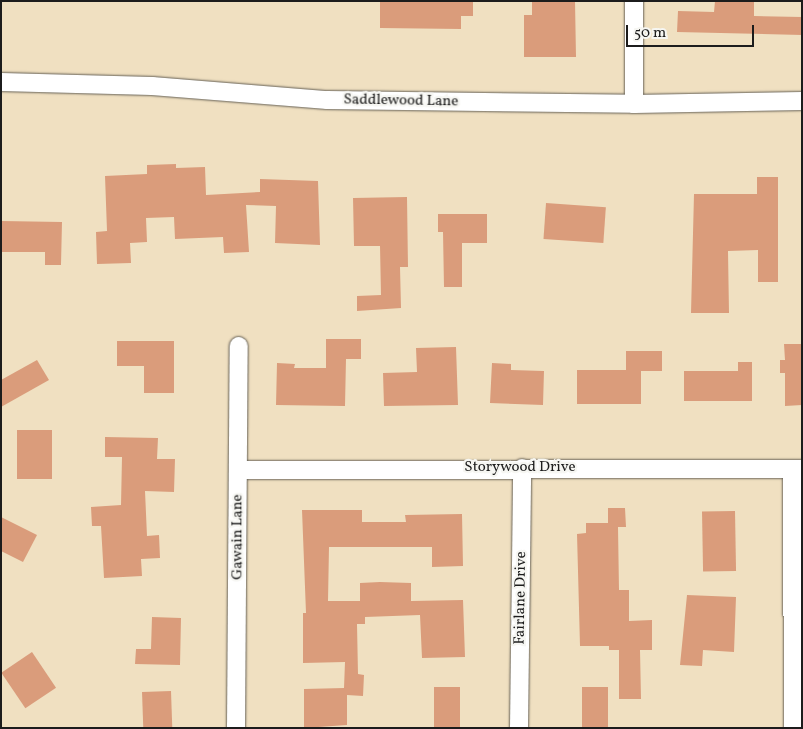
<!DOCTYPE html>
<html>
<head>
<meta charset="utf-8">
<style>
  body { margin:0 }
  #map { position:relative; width:803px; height:729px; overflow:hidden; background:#f0e0c1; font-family:Vollkorn,serif }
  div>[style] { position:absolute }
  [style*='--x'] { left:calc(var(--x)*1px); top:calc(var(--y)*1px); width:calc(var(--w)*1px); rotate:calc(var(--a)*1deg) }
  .building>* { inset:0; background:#da9c7b; transform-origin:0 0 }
  .roads { filter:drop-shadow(0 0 1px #666156) drop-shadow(0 0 1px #666156) }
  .minor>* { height:18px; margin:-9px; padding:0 9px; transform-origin:9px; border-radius:9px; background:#fff }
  span { translate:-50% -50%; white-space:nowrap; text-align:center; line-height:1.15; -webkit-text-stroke:4.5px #f6f6f2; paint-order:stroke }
  .street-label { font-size:15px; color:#1c1c1c }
  .frame { position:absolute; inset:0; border:2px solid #1c1c1c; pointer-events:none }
  .scale { position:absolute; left:626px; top:25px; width:128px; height:22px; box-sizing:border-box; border:2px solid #1c1c1c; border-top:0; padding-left:6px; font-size:15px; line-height:18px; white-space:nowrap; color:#1c1c1c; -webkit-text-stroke:4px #f6f6f2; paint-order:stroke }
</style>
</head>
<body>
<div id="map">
  <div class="building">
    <div style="clip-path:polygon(380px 1px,473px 1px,473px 16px,461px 16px,461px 29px,380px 28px)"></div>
    <div style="clip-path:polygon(532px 1px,575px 1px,576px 57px,524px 57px,524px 15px,532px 15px)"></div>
    <div style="clip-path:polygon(715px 1px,754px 1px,754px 16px,802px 17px,802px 35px,677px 32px,678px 11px,714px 12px)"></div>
    <div style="clip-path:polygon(176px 164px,176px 168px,205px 167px,206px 195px,260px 192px,260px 179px,318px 181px,320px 245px,275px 243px,276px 206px,246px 205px,249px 252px,224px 253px,223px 237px,175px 239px,174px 217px,146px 218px,147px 242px,130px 243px,131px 263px,97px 264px,96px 232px,107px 231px,105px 176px,147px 174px,147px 165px)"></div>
    <div style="clip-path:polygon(757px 177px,778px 177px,778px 282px,758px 282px,758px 250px,728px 251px,729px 313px,691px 313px,694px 194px,757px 194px)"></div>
    <div style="clip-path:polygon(407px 197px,408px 267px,400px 267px,401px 308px,357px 311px,357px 296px,381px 295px,380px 246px,354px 246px,353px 198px)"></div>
    <div style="left:546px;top:203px;width:60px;height:36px;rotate:4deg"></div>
    <div style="clip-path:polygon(438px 214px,487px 214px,487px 243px,462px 243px,462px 287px,444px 287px,443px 232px,438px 232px)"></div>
    <div style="clip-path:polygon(1px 221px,62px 222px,61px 265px,45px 265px,45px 252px,1px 252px)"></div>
    <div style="clip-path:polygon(326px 339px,361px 339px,361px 359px,346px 359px,345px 406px,276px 405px,277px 363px,295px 364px,294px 368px,326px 368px)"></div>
    <div style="clip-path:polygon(117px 341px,174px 341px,174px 393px,144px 393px,144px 366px,117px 366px)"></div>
    <div style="clip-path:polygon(784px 344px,802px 344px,802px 405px,785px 406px,785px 373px,780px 373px,780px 360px,785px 360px)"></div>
    <div style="clip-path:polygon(456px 347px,458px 405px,384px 406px,383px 373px,417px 372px,416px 348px)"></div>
    <div style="clip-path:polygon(626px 351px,662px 351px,662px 371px,641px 371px,641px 404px,577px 404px,577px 370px,626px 370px)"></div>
    <div style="clip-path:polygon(37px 360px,49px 380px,1px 407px,1px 380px)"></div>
    <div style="clip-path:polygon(738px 362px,752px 362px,752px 401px,684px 401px,684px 371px,738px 371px)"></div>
    <div style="clip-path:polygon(492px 363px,511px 364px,511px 370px,544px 371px,543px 405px,490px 403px)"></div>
    <div style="left:17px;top:430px;width:35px;height:49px"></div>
    <div style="clip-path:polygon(105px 437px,158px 438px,157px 459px,175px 459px,174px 492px,145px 491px,147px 536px,159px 535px,160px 558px,141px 559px,142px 576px,104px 578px,101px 526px,92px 526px,91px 507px,121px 505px,122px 457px,105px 457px)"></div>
    <div style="clip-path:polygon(608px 508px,625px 508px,626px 527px,618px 527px,619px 590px,629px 590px,629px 621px,652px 620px,652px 650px,640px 650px,641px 699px,619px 699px,619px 650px,609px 650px,609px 646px,580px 646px,577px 534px,586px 533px,586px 523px,608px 523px)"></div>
    <div style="clip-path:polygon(302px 510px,362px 510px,362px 522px,406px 522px,405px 515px,462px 514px,463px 566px,432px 567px,432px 547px,329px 547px,328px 601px,360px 601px,360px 583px,380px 582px,411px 583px,411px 601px,463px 600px,465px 657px,422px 658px,420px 615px,365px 617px,365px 624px,357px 624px,358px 674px,364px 675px,363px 696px,347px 695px,347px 725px,304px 728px,304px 689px,344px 688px,345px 662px,303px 663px,303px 613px,306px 613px)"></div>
    <div style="left:735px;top:511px;width:60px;height:33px;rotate:89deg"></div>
    <div style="clip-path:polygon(1px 517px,37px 535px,23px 562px,1px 551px)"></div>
    <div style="clip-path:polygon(687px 595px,736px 597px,734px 652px,703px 650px,702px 666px,680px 665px)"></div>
    <div style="clip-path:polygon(152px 617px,181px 618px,180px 665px,135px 664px,136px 649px,151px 649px)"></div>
    <div style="left:32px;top:652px;width:43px;height:37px;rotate:56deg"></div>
    <div style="left:434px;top:687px;width:26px;height:41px"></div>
    <div style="left:582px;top:687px;width:26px;height:41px"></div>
    <div style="left:171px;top:691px;width:37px;height:29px;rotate:88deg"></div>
  </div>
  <div class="roads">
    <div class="minor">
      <div style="--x:1;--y:82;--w:151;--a:1.5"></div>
      <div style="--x:152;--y:86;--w:176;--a:4.6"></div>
      <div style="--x:327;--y:100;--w:307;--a:0.7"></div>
      <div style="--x:634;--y:104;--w:168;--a:-1"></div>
      <div style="--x:634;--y:104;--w:103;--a:-90"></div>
      <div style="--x:792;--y:469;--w:259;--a:89.8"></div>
      <div style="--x:239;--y:470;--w:563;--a:-0.1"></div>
      <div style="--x:236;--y:728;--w:382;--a:-89.6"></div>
      <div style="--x:519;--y:728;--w:260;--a:-89.3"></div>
    </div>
  </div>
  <div class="street-label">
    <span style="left:401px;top:101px;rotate:1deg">Saddlewood Lane</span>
    <span style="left:520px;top:468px">Storywood Drive</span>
    <span style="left:238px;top:537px;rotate:-90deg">Gawain Lane</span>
    <span style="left:521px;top:598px;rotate:-89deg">Fairlane Drive</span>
  </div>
  <div class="frame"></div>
  <div class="scale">50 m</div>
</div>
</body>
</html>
